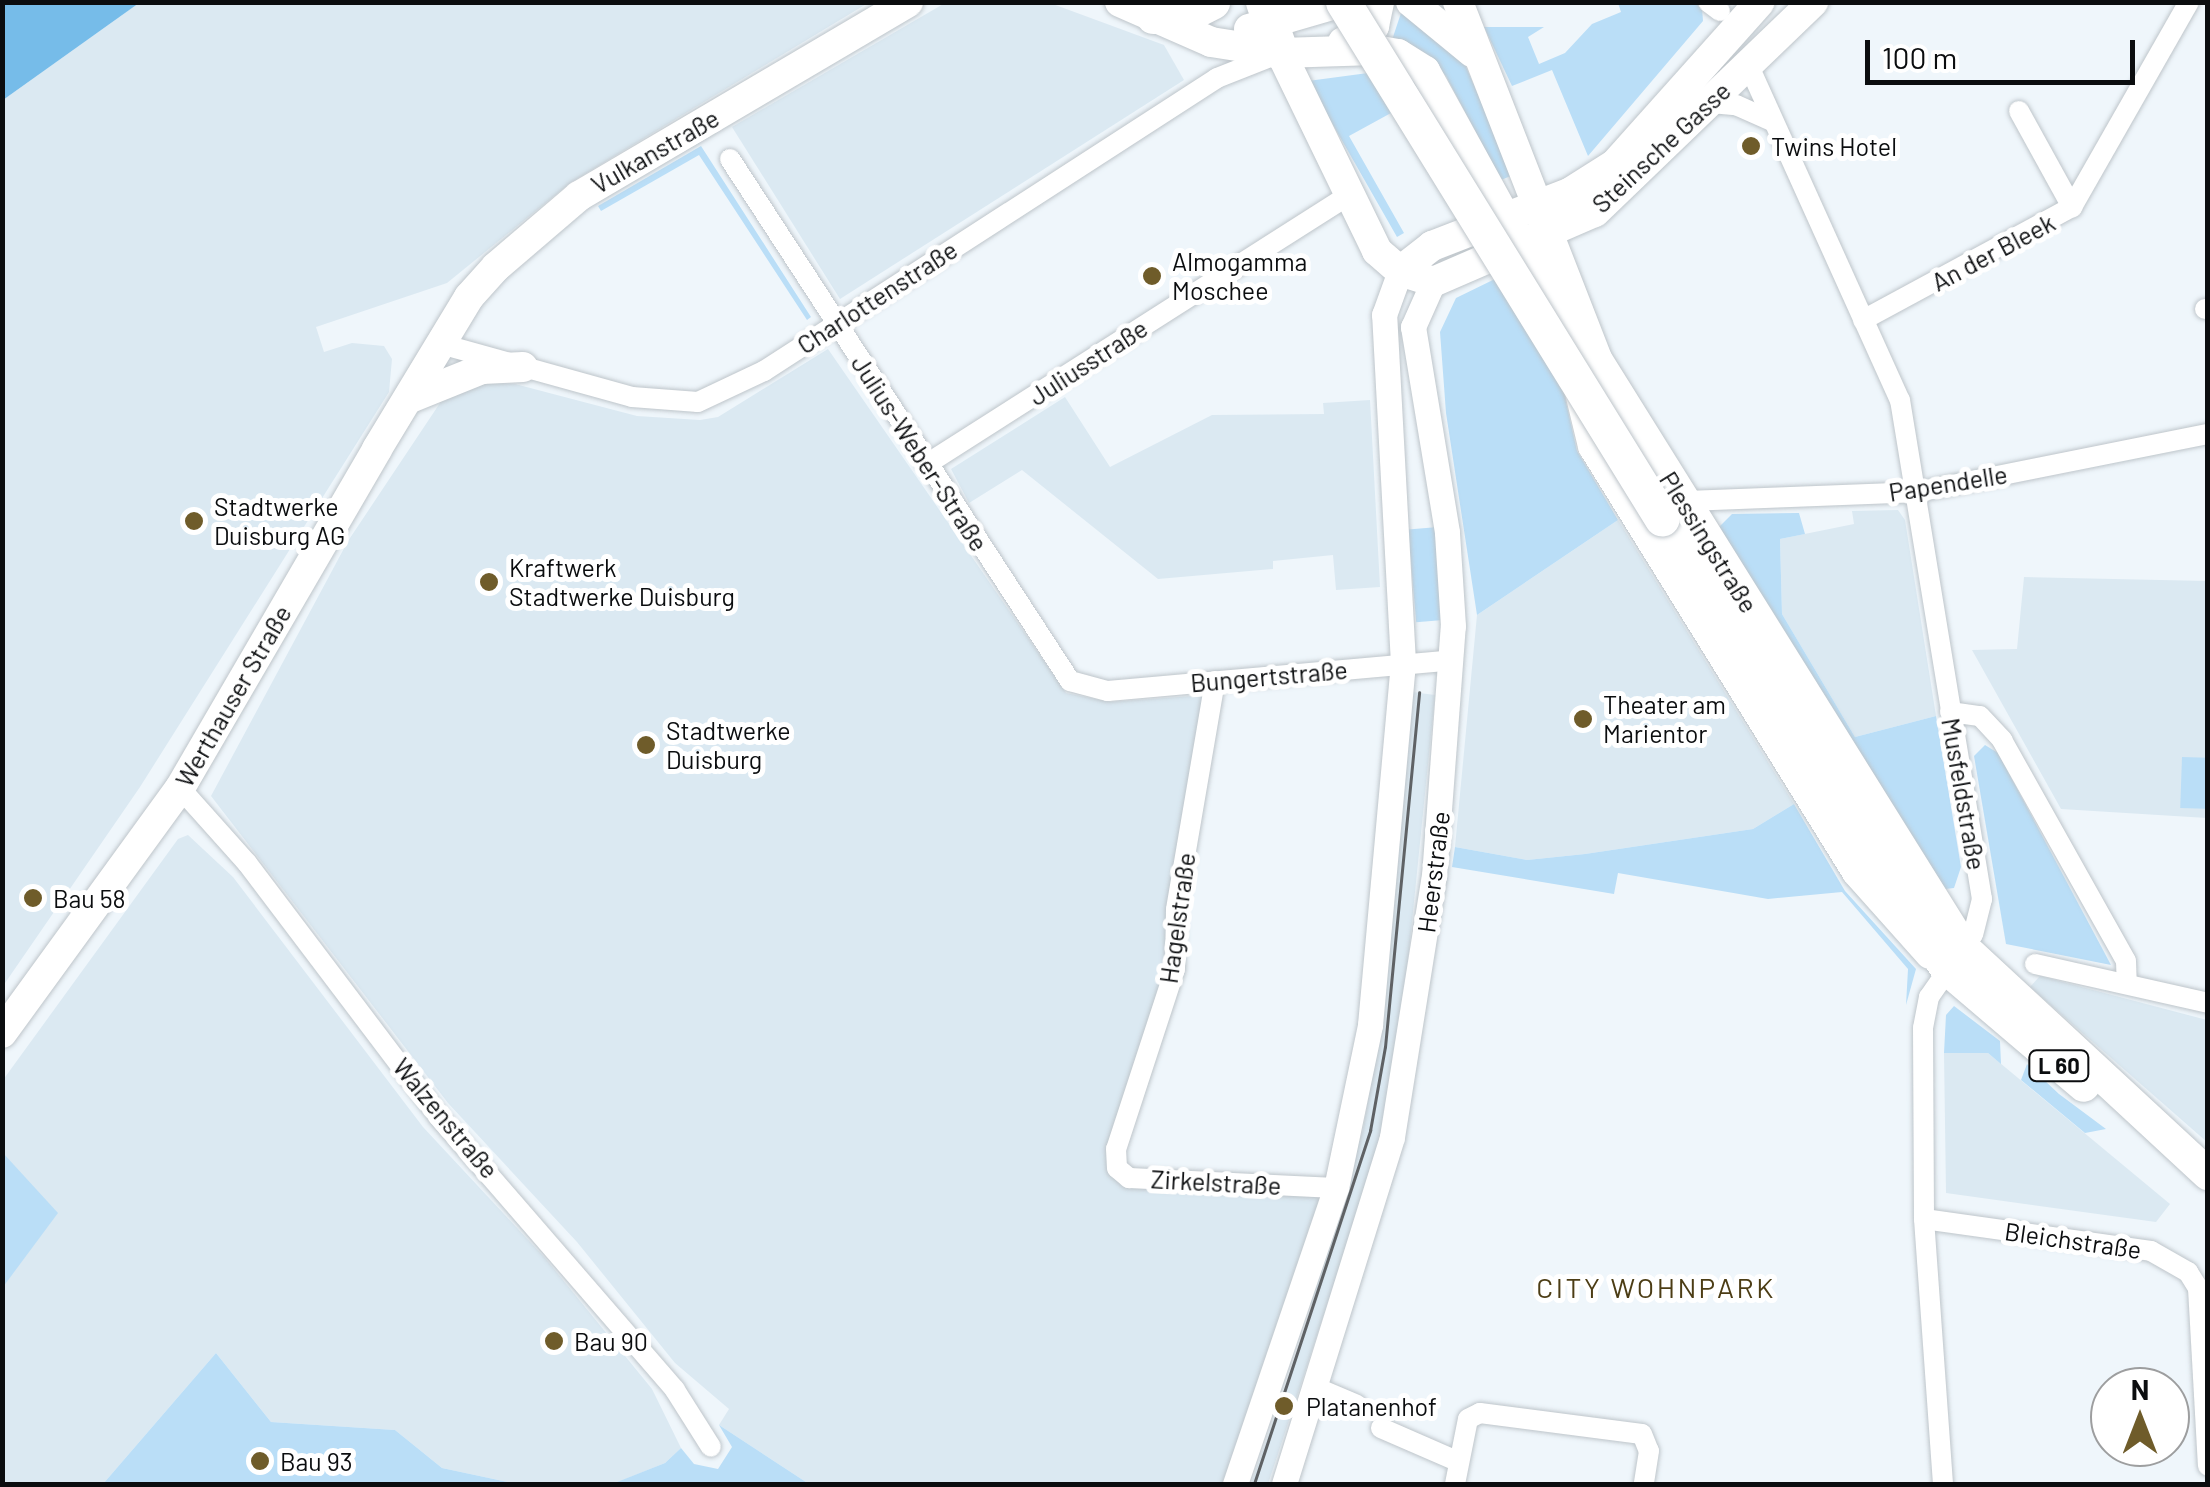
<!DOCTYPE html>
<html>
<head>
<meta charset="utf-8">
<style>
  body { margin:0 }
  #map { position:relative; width:2210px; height:1487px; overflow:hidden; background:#eff6fb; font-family:Barlow,sans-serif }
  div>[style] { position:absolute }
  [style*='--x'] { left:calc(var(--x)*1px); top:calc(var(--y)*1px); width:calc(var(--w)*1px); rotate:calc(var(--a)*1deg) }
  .built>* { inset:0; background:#dbe9f2 }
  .green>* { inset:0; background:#badef7; transform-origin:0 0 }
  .water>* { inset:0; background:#76bce9 }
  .roads { filter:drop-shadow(0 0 2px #bec5ca) drop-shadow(0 0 2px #bec5ca) }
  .minor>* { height:20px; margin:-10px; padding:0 10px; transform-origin:10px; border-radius:10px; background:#fff }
  .tertiary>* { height:25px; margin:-12.5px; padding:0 12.5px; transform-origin:12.5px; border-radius:12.5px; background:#fff }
  .secondary>* { height:30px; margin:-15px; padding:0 15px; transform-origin:15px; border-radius:15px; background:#fff }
  .primary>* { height:32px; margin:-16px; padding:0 16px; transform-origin:16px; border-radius:16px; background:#fff }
  .trunk>* { height:35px; margin:-17.5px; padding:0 17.5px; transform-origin:17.5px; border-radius:17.5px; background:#fff }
  .tram>* { height:2.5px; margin:-1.25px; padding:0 1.25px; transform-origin:1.25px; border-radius:1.25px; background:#5f6265 }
  .bridges { filter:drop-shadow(0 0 2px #bec5ca) drop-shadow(0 0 2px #bec5ca) }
  .trunk-bridge>* { height:35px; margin:-17.5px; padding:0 17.5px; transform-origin:17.5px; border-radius:17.5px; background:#fff }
  .dots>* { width:28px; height:28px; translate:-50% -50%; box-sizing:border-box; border:5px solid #fff; border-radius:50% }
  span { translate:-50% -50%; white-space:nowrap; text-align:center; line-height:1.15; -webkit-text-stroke:10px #fff; paint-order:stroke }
  .shield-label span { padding:2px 8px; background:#fff; border:2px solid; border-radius:8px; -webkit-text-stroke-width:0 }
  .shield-label { font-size:22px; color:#0b0d0f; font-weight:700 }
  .poi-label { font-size:25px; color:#0b0d0f }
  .left { translate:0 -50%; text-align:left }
  .street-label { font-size:25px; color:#0b0d0f }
  .neighbourhood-label { font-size:28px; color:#4c3d15; letter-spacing:2.5px }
  .frame { position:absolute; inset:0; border:5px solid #0b0d0f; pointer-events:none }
  .north { position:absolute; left:2090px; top:1367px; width:100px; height:100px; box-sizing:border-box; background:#fff; border:2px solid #9d9e9f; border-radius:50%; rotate:0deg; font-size:28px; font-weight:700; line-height:40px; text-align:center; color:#0b0d0f }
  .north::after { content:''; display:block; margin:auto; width:35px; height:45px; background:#6f5c2a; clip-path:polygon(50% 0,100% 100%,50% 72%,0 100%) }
  .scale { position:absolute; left:1865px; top:40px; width:270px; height:45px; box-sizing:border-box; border:5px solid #0b0d0f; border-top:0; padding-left:12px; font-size:30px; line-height:35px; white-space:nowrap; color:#0b0d0f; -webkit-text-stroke:8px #fff; paint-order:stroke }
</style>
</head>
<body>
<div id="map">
  <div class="built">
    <div style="clip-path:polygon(139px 3px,868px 3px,570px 183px,447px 283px,316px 327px,324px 352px,352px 343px,384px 346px,392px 359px,389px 392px,140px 787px,3px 986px,3px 100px)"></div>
    <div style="clip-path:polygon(945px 3px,1050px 3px,1164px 45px,1184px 80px,840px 299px,732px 127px)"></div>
    <div style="clip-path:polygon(828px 349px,1066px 693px,1110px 702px,1206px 695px,1171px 969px,1114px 1172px,1329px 1195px,1224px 1484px,809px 1484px,719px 1425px,729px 1409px,675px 1363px,577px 1242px,448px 1103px,211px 796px,348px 541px,442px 400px,485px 382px,515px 384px,637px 416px,700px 420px,718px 417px)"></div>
    <div style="clip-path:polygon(1065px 397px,1110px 467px,1212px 415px,1324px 414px,1323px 403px,1370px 400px,1380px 587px,1336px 590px,1333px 555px,1273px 561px,1273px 569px,1158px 579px,1022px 470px,969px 503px,951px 469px)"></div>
    <div style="clip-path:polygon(1898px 510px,1905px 520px,1936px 716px,1855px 737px,1782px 614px,1780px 539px,1854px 524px,1852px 511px)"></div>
    <div style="clip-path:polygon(1618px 520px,1794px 804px,1753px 829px,1585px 854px,1527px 860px,1455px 847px,1477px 615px)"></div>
    <div style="clip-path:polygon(2024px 577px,2207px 581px,2207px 818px,2061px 809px,1972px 650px,2017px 649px)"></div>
    <div style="clip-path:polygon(1412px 692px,1435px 695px,1401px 1030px,1383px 1135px,1268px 1484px,1251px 1484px,1313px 1306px,1309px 1303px,1363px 1130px,1380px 1027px)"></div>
    <div style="clip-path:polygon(188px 835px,233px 877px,423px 1127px,545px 1258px,652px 1389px,681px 1448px,665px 1463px,613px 1484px,512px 1483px,442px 1468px,395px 1430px,271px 1422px,216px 1353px,103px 1484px,3px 1484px,3px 1080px,178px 839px)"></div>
    <div style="clip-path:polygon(2040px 976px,2207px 1020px,2207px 1142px,2030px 987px)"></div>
    <div style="clip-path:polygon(1944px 1053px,1988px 1053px,2170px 1204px,2156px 1222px,1946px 1193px)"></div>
  </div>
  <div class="green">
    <div style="clip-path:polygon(1618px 3px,1694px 3px,1702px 8px,1703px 21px,1588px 156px,1552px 70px,1512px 86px,1484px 27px,1544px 27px,1528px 37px,1539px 64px,1565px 53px,1592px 24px,1621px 12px)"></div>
    <div style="clip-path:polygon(1401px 13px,1463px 60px,1513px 175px,1501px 180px,1446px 76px,1428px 58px,1399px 48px,1393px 37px)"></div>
    <div style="clip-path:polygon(1368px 73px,1391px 113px,1349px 136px,1404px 233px,1397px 237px,1308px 81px)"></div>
    <div style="clip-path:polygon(701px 146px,811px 317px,807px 320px,699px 155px,601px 211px,598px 206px)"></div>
    <div style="clip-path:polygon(1499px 277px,1560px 376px,1577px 451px,1618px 520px,1477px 615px,1446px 413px,1440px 332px,1456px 298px)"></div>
    <div style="clip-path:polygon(1799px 513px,1805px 534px,1780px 539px,1782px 614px,1855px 737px,1936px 716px,1961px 867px,1954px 888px,1945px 889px,1719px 527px,1732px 514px)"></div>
    <div style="left:1438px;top:527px;width:93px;height:30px;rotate:85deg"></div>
    <div style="clip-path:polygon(1985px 745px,1998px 753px,2111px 965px,2006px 944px,1974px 756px)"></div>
    <div style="left:2182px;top:757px;width:25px;height:51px;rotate:2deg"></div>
    <div style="clip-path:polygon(1794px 804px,1845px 891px,1916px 969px,1906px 1005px,1908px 969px,1842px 892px,1768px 899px,1618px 873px,1614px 894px,1452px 867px,1455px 847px,1527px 860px,1585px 854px,1753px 829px)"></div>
    <div style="clip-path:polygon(1954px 1006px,2000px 1041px,2001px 1064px,1988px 1053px,1944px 1053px,1946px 1015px)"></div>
    <div style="clip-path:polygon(2027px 1064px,2059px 1094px,2106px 1129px,2085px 1133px,2021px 1080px)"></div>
    <div style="clip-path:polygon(3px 1153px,58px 1213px,3px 1287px)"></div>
    <div style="clip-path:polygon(216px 1353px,271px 1422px,395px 1430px,442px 1468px,512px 1483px,612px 1484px,665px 1463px,681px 1448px,694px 1464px,718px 1469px,732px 1447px,719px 1425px,809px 1484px,103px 1484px)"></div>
  </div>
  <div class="water">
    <div style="clip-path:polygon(3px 2px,139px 2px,139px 3px,3px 100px)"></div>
  </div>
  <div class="roads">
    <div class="minor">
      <div style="--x:1708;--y:2;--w:15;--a:37"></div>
      <div style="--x:1748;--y:64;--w:369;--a:65.7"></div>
      <div style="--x:1900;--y:400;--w:506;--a:80.67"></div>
      <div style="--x:1982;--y:899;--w:36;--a:104"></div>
      <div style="--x:1973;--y:934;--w:77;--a:124.9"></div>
      <div style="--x:1929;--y:997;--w:32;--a:101"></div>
      <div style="--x:1923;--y:1028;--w:191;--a:89.7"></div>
      <div style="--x:1924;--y:1219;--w:266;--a:85.9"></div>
      <div style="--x:1711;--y:103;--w:25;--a:5"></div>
      <div style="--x:1736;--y:105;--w:37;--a:24"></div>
      <div style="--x:2019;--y:111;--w:110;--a:61.1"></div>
      <div style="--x:730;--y:159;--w:623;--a:56.92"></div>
      <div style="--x:1070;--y:681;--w:39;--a:15"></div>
      <div style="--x:1108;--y:691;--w:346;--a:-5.1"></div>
      <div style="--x:2205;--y:309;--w:3;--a:0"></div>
      <div style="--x:1863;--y:320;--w:238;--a:-28.4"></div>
      <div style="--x:2072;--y:207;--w:236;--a:-60.3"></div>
      <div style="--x:441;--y:344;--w:198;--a:15.5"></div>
      <div style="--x:632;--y:397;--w:66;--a:4.3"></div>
      <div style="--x:698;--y:402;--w:73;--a:-25.2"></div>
      <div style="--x:764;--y:371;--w:539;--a:-32.89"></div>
      <div style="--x:1217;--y:78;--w:66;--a:-21.5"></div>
      <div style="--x:927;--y:464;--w:500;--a:-32.52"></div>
      <div style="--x:1684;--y:501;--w:233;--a:-2.2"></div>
      <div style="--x:1917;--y:492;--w:297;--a:-11.3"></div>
      <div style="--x:1215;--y:681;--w:232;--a:99.7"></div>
      <div style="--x:1176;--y:910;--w:59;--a:91"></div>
      <div style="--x:1175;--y:969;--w:189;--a:108.1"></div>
      <div style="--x:1116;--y:1149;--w:19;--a:87"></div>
      <div style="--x:1117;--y:1168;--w:16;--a:40"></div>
      <div style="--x:1129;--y:1178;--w:207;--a:2.8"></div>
      <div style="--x:1950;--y:712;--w:30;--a:8"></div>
      <div style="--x:1980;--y:716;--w:33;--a:47"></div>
      <div style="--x:2002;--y:740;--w:253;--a:60.7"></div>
      <div style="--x:2126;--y:961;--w:23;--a:88"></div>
      <div style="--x:180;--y:788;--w:101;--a:48.2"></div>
      <div style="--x:247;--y:863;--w:317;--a:52.9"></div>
      <div style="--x:438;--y:1116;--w:362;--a:49.1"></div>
      <div style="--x:675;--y:1390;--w:67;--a:57.7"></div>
      <div style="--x:2035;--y:964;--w:177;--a:12.7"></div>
      <div style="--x:1924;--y:1219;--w:229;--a:8"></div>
      <div style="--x:2151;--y:1251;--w:43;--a:29.6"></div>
      <div style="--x:2188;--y:1272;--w:19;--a:58"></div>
      <div style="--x:2198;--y:1288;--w:178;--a:86.8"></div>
      <div style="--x:1317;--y:1388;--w:43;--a:23"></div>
      <div style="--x:1381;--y:1428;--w:83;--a:23.5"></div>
      <div style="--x:1455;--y:1484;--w:66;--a:-78.7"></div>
      <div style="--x:1468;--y:1419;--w:13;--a:-27"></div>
      <div style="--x:1480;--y:1413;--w:163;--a:7.4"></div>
      <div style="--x:1642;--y:1434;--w:18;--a:68"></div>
      <div style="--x:1649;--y:1451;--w:33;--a:99"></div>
    </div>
    <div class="tertiary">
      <div style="--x:1235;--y:1484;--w:313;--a:-71.2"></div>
      <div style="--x:1336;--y:1188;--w:167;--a:-78.2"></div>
      <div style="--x:1370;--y:1025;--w:364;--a:-84.8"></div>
      <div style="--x:1403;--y:663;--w:349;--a:-93.1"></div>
      <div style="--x:1384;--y:315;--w:47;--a:-70"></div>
      <div style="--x:1284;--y:1484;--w:363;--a:-72.7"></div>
      <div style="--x:1392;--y:1137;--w:264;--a:-80.9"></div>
      <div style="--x:1434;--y:876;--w:251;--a:-85.7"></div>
      <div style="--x:1453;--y:626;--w:94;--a:-93.7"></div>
      <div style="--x:1447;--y:532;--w:208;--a:-99.4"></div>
      <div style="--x:1413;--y:327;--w:49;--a:-66"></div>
    </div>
    <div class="secondary">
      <div style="--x:1120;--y:2;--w:99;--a:23.7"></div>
      <div style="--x:1211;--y:42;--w:71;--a:8.9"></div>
      <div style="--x:1281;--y:53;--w:94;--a:-1.8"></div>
      <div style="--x:1375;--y:50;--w:23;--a:10"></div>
      <div style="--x:1398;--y:54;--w:32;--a:32"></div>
      <div style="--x:1425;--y:71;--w:286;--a:61.2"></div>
      <div style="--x:1563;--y:322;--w:128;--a:76.4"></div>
      <div style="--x:1593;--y:446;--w:501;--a:58.21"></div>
      <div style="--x:1857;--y:872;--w:110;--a:48.3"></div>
      <div style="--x:1411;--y:2;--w:79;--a:39.3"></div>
      <div style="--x:1458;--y:2;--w:383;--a:68.7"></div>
      <div style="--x:1597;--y:359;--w:697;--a:58.02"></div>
      <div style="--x:1249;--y:29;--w:86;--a:-16.1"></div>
      <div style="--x:1343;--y:42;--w:35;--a:-27"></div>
      <div style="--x:1374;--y:26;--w:25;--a:-78"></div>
      <div style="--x:1281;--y:53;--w:220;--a:64.1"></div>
      <div style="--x:1377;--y:251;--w:30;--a:41"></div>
      <div style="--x:1400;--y:271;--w:35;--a:18"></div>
      <div style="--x:1433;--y:282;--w:176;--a:-23.4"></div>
      <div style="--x:1595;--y:212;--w:303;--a:-43.9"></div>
      <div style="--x:1400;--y:271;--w:41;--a:-38"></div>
      <div style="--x:1432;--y:246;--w:149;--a:-21.2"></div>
      <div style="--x:1571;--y:192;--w:52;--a:-32.5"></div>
      <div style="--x:1615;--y:164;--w:217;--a:-48.2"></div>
      <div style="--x:410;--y:398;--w:78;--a:-21.9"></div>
      <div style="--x:482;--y:369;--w:41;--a:-2.8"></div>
      <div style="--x:2;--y:1033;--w:303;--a:-54"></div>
      <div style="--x:180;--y:788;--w:392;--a:-59.8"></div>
      <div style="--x:377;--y:449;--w:178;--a:-58.8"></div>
      <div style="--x:469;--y:297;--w:40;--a:-48"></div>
      <div style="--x:496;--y:267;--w:109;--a:-40.5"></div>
      <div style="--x:579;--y:196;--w:382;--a:-30.5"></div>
    </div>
    <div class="primary">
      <div style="--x:1966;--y:950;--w:330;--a:42.8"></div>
      <div style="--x:1949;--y:971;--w:177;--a:40.4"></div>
    </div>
    <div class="trunk">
      <div style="--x:1263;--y:2;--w:54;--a:70.6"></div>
      <div style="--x:1153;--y:16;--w:37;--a:-5"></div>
      <div style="--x:1190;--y:13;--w:25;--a:-27"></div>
      <div style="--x:1662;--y:519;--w:535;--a:57.59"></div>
    </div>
  </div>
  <div class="tram">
    <div style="--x:1254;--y:1484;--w:372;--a:-71.8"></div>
    <div style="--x:1370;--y:1131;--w:85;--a:-79.9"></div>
    <div style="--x:1385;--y:1047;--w:356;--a:-84.5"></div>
  </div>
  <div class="bridges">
    <div class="trunk-bridge">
      <div style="--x:1343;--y:2;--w:607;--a:58.32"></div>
    </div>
  </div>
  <div class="dots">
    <div style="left:1751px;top:146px;background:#6f5c2a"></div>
    <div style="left:1152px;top:276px;background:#6f5c2a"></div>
    <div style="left:194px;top:521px;background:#6f5c2a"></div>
    <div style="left:489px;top:582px;background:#6f5c2a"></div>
    <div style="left:1583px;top:719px;background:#6f5c2a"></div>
    <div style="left:646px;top:745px;background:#6f5c2a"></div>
    <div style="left:33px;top:898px;background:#6f5c2a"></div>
    <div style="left:554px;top:1341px;background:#6f5c2a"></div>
    <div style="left:1284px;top:1406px;background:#6f5c2a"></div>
    <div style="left:260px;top:1461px;background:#6f5c2a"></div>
  </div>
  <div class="shield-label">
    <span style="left:2059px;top:1066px">L 60</span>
  </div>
  <div class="poi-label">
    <span class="left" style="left:1771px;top:146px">Twins Hotel</span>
    <span class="left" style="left:1172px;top:276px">Almogamma<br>Moschee</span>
    <span class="left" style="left:214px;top:521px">Stadtwerke<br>Duisburg AG</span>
    <span class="left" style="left:509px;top:582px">Kraftwerk<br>Stadtwerke Duisburg</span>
    <span class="left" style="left:1603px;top:719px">Theater am<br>Marientor</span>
    <span class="left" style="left:666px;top:745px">Stadtwerke<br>Duisburg</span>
    <span class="left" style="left:53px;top:898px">Bau 58</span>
    <span class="left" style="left:574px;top:1341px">Bau 90</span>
    <span class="left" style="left:1306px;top:1406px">Platanenhof</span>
    <span class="left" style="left:280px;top:1461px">Bau 93</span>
  </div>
  <div class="street-label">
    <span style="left:1661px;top:147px;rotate:-43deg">Steinsche Gasse</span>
    <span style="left:655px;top:151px;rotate:-30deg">Vulkanstraße</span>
    <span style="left:1993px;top:252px;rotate:-28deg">An der Bleek</span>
    <span style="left:877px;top:297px;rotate:-33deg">Charlottenstraße</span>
    <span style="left:1088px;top:362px;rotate:-33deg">Juliusstraße</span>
    <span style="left:920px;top:453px;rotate:57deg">Julius-Weber-Straße</span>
    <span style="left:1948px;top:483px;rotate:-9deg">Papendelle</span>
    <span style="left:1709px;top:542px;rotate:58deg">Plessingstraße</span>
    <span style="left:1269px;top:676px;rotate:-5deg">Bungertstraße</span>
    <span style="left:233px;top:696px;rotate:-60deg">Werthauser Straße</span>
    <span style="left:1964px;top:794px;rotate:80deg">Musfeldstraße</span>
    <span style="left:1433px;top:872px;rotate:-83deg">Heerstraße</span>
    <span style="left:1177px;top:918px;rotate:-82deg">Hagelstraße</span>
    <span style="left:446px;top:1118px;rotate:50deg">Walzenstraße</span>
    <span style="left:1216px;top:1182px;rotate:3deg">Zirkelstraße</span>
    <span style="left:2073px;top:1240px;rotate:8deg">Bleichstraße</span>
  </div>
  <div class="neighbourhood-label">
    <span style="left:1656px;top:1287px">CITY WOHNPARK</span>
  </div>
  <div class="frame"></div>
  <div class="north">N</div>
  <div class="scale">100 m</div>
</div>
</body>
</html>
